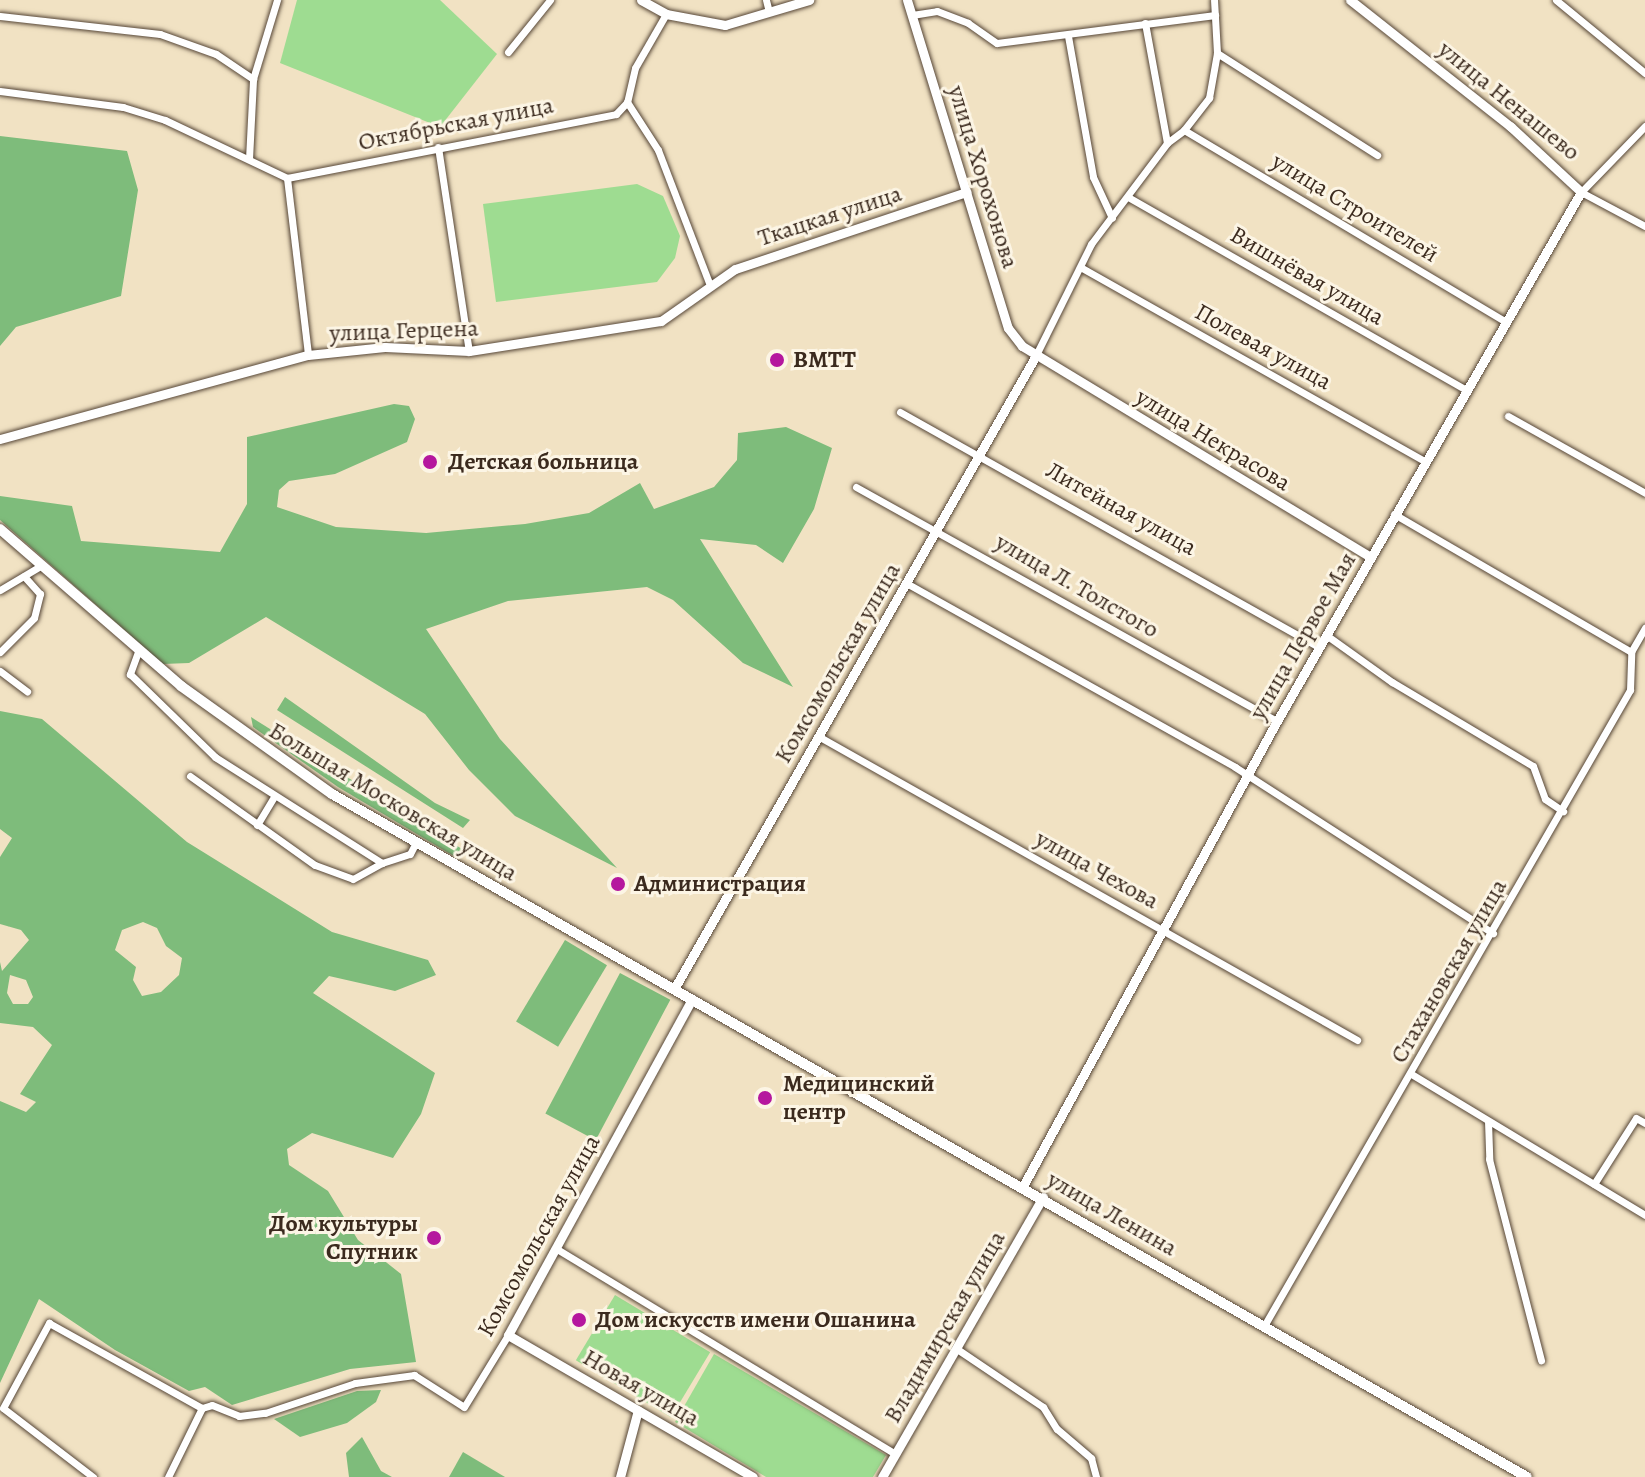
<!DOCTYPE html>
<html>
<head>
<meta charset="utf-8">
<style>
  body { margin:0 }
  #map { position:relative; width:1645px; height:1477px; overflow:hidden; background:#f1e2c3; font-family:Alegreya,serif }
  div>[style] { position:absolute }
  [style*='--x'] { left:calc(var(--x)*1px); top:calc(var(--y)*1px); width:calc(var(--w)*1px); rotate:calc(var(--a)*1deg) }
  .green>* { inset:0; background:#9edc91; transform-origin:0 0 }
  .forest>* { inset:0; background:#7ebc7b; transform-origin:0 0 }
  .roads { filter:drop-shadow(0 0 2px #564637) drop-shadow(0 0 2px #564637) }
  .minor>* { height:7px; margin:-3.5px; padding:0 3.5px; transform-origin:3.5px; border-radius:3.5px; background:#fff }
  .tertiary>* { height:9px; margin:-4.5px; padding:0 4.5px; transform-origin:4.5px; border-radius:4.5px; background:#fff }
  .secondary>* { height:10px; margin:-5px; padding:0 5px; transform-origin:5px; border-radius:5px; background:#fff }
  .dots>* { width:22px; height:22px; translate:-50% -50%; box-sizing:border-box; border:4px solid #fcf5e5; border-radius:50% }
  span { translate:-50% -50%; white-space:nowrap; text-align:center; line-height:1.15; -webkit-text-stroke:6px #fcf5e5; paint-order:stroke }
  .street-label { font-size:24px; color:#3b2a1e }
  .poi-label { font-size:24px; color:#3b2a1e; font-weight:700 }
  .left { translate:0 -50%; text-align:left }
  .right { translate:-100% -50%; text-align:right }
</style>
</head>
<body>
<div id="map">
  <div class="green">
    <div style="clip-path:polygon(297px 0,440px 0,497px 54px,440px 127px,280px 63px)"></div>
    <div style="clip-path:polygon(637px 184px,663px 196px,680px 236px,675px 258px,657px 282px,496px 302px,483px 204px)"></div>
    <div style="left:615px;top:1295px;width:111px;height:76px;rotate:31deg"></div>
    <div style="clip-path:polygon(714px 1354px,886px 1455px,873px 1477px,766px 1477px,675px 1422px)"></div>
  </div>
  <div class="forest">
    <div style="clip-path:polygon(0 136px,127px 151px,138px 190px,121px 296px,16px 327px,0 346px)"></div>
    <div style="clip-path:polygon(394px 404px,409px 406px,415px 419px,407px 442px,335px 474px,289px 481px,279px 490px,277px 507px,336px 527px,426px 533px,525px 524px,589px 513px,640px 483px,654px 509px,714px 487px,737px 460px,738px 433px,786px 427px,832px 448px,814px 509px,783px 563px,756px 545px,700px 539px,793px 687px,743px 663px,673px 600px,647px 587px,508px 601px,426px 629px,500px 739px,617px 868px,515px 816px,469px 770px,425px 714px,266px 617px,189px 663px,163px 664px,0 520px,0 496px,72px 506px,81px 541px,220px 552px,247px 504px,247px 437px)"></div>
    <div style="clip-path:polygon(285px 697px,435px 803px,470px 820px,463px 828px,277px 710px)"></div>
    <div style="clip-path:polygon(evenodd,0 711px,42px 719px,187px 842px,332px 932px,428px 960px,436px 975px,395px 991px,329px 976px,313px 993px,435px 1073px,421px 1114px,393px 1158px,312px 1133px,287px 1149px,289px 1165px,328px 1191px,358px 1240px,401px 1274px,416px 1362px,350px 1369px,232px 1405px,205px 1387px,189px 1391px,115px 1350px,39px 1299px,0 1383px,0 1101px,26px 1112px,36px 1102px,20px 1094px,52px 1045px,33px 1027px,0 1023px,0 962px,2px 971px,29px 940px,21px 930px,0 924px,0 857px,12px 838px,0 829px,0 711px,143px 922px,157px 928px,166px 946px,182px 958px,179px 975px,161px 992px,142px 996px,133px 980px,136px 967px,115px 950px,122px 930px,143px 922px,0 711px,10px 975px,26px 980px,33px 997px,28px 1004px,13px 1004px,7px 993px,10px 975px)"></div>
    <div style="clip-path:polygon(251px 717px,462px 849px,457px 858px,338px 787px,253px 727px)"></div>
    <div style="left:565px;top:940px;width:49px;height:95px;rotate:31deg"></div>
    <div style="left:620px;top:973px;width:57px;height:159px;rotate:28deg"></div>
    <div style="clip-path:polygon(381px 1390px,376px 1402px,347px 1423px,300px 1437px,274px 1419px,357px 1391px)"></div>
    <div style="clip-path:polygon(362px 1437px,381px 1471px,392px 1477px,349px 1477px,346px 1453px)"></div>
    <div style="clip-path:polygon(463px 1452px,505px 1477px,449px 1477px)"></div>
  </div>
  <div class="roads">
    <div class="minor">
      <div style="--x:766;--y:0;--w:12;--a:76"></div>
      <div style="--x:1556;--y:0;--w:115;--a:39.4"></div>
      <div style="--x:666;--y:14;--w:62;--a:119.9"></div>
      <div style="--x:635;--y:68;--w:35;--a:103"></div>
      <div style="--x:627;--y:102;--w:57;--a:57.1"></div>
      <div style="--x:658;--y:150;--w:142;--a:69"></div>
      <div style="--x:912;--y:15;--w:25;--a:-9"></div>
      <div style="--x:937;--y:11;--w:33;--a:21"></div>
      <div style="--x:968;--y:23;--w:35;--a:35"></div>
      <div style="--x:997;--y:43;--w:220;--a:-7.3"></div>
      <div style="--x:0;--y:16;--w:161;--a:6.4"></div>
      <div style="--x:160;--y:34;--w:59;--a:19.7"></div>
      <div style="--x:216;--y:54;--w:45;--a:34"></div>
      <div style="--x:1145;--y:23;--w:122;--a:79.6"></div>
      <div style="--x:1068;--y:36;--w:143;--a:79.9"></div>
      <div style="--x:1093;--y:177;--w:45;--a:65.1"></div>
      <div style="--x:508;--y:52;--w:67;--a:-51.1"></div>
      <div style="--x:1217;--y:53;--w:190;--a:32.5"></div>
      <div style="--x:0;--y:91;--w:124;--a:7.4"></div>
      <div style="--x:123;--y:107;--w:44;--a:17.2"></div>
      <div style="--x:165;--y:120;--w:135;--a:25.4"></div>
      <div style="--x:287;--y:178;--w:335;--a:-11"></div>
      <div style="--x:616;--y:114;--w:16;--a:-47"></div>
      <div style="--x:1645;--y:126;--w:92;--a:134.1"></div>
      <div style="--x:1581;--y:192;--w:72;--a:28"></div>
      <div style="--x:1184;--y:130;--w:374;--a:30.8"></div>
      <div style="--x:438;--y:147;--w:206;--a:81.4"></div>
      <div style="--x:249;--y:159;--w:80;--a:-87.1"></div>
      <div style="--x:253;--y:79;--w:83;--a:-73.1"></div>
      <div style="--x:287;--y:178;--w:178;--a:83.2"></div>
      <div style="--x:1128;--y:197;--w:389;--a:29.7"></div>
      <div style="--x:1082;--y:268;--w:393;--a:29.4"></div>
      <div style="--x:1035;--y:357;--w:126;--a:-63.6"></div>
      <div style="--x:1091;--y:244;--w:126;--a:-53"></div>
      <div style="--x:1167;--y:143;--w:21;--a:-37"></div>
      <div style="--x:1184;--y:130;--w:41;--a:-52"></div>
      <div style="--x:1209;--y:98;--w:46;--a:-79.9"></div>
      <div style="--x:1217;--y:53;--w:53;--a:-93.2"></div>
      <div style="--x:900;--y:412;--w:480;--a:29.3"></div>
      <div style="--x:1508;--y:416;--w:157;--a:29.3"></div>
      <div style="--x:856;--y:487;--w:482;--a:29.1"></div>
      <div style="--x:1394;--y:514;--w:274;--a:30.2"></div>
      <div style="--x:908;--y:584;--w:375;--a:29.2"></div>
      <div style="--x:1235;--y:767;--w:307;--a:32.8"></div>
      <div style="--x:0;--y:590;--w:49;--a:-30.8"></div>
      <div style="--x:1326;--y:635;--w:81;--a:35.5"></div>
      <div style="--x:1392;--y:682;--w:164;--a:30.8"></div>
      <div style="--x:1533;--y:766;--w:35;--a:70"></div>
      <div style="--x:1545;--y:799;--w:22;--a:34"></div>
      <div style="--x:139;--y:649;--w:27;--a:110"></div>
      <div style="--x:130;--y:674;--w:119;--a:44.3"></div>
      <div style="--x:215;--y:757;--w:198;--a:32.4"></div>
      <div style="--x:382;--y:863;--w:29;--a:-18"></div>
      <div style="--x:410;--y:854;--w:11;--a:-63"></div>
      <div style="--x:0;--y:652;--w:48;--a:-45"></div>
      <div style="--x:34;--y:618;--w:25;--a:-76"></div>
      <div style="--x:40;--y:594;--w:24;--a:-132"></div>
      <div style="--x:0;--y:671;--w:34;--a:37"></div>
      <div style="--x:818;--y:736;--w:619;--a:29.42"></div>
      <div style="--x:190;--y:776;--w:153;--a:35.5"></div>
      <div style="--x:315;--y:865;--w:40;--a:20.2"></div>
      <div style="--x:353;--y:879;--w:33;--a:-29"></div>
      <div style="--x:257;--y:825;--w:33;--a:-59"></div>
      <div style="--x:1413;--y:1075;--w:271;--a:31.1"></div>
      <div style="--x:1488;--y:1121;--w:38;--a:88"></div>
      <div style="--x:1489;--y:1159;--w:208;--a:75.5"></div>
      <div style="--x:1594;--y:1184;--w:78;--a:-57.5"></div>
      <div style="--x:1636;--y:1118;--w:10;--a:29"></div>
      <div style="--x:557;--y:1249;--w:396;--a:31.2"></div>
      <div style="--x:1264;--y:1326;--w:734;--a:-60.08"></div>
      <div style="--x:1630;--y:690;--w:38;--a:-88"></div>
      <div style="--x:1631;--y:652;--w:28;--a:-60"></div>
      <div style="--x:957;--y:1349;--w:104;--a:34"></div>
      <div style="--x:1043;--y:1407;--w:26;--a:58"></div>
      <div style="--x:1057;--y:1429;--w:45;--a:40.5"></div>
      <div style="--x:1091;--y:1458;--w:20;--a:75"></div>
      <div style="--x:93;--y:1477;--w:113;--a:-142.5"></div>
      <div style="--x:3;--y:1408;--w:97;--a:-61.6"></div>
      <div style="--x:49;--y:1323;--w:175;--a:29.1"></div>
      <div style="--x:202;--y:1408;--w:10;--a:-17"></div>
      <div style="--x:212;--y:1405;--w:29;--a:22"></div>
      <div style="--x:239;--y:1416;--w:26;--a:-7"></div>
      <div style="--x:265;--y:1413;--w:95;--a:-18.4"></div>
      <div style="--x:355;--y:1383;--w:60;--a:-7.7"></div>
      <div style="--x:414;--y:1375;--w:59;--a:32.6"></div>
      <div style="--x:464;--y:1407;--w:84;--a:-58.6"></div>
      <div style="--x:168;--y:1477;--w:77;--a:-63.8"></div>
    </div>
    <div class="tertiary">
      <div style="--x:641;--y:0;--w:29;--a:29"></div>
      <div style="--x:666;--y:14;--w:60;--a:10.6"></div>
      <div style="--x:725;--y:25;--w:88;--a:-16.6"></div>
      <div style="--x:907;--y:0;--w:343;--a:72.9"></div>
      <div style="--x:1008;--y:328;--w:23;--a:52"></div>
      <div style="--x:1022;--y:346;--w:408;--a:31.2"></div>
      <div style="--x:0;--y:439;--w:319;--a:-15.3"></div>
      <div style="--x:308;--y:355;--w:77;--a:-5.9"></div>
      <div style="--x:385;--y:347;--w:84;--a:2.7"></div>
      <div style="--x:469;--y:351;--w:194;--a:-8.9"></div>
      <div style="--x:661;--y:321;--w:90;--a:-35.1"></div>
      <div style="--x:735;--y:269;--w:244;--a:-18.4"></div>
      <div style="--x:674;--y:989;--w:728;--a:-60.26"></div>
      <div style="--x:692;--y:999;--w:383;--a:118.7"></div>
      <div style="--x:508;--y:1335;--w:283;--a:30.1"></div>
      <div style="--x:1023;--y:1186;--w:530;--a:-61.36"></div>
      <div style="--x:1277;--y:721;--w:610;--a:-60.12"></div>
      <div style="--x:1581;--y:192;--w:96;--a:-137.1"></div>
      <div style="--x:1511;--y:127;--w:205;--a:-141.7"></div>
      <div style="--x:620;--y:1477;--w:69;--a:-75"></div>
      <div style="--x:882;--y:1477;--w:323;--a:-60.1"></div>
    </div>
    <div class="secondary">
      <div style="--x:0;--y:529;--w:240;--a:40.9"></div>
      <div style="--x:181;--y:686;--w:186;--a:35.6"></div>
      <div style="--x:332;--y:794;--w:1376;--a:29.75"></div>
    </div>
  </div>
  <div class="dots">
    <div style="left:777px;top:360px;background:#b5179e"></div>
    <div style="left:430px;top:462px;background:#b5179e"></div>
    <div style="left:618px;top:884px;background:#b5179e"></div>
    <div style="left:765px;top:1098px;background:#b5179e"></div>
    <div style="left:434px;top:1238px;background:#b5179e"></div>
    <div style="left:579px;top:1320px;background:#b5179e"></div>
  </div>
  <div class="street-label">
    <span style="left:1509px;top:101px;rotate:39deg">улица Ненашево</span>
    <span style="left:456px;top:124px;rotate:-11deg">Октябрьская улица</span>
    <span style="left:983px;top:177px;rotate:73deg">улица Хорохонова</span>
    <span style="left:1355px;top:208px;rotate:31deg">улица Строителей</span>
    <span style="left:830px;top:216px;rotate:-18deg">Ткацкая улица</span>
    <span style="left:1307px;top:276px;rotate:30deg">Вишнёвая улица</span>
    <span style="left:404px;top:331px;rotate:-2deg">улица Герцена</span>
    <span style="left:1263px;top:347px;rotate:29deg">Полевая улица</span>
    <span style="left:1213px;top:440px;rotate:31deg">улица Некрасова</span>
    <span style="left:1121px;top:509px;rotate:29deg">Литейная улица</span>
    <span style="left:1077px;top:586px;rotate:30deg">улица Л. Толстого</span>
    <span style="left:1303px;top:636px;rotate:-60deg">улица Первое Мая</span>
    <span style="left:838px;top:663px;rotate:-60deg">Комсомольская улица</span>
    <span style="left:393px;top:802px;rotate:31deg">Большая Московская улица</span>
    <span style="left:1097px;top:870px;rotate:29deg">улица Чехова</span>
    <span style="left:1449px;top:971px;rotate:-60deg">Стахановская улица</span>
    <span style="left:1112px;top:1214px;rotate:30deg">улица Ленина</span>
    <span style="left:539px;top:1236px;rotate:-61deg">Комсомольская улица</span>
    <span style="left:945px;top:1327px;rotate:-60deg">Владимирская улица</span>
    <span style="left:641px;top:1388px;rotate:30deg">Новая улица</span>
  </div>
  <div class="poi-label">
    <span class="left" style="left:793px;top:360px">ВМТТ</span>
    <span class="left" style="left:448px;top:462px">Детская больница</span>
    <span class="left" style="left:634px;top:884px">Администрация</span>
    <span class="left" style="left:783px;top:1098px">Медицинский<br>центр</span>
    <span class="right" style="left:418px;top:1238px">Дом культуры<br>Спутник</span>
    <span class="left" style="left:595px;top:1320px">Дом искусств имени Ошанина</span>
  </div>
</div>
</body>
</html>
